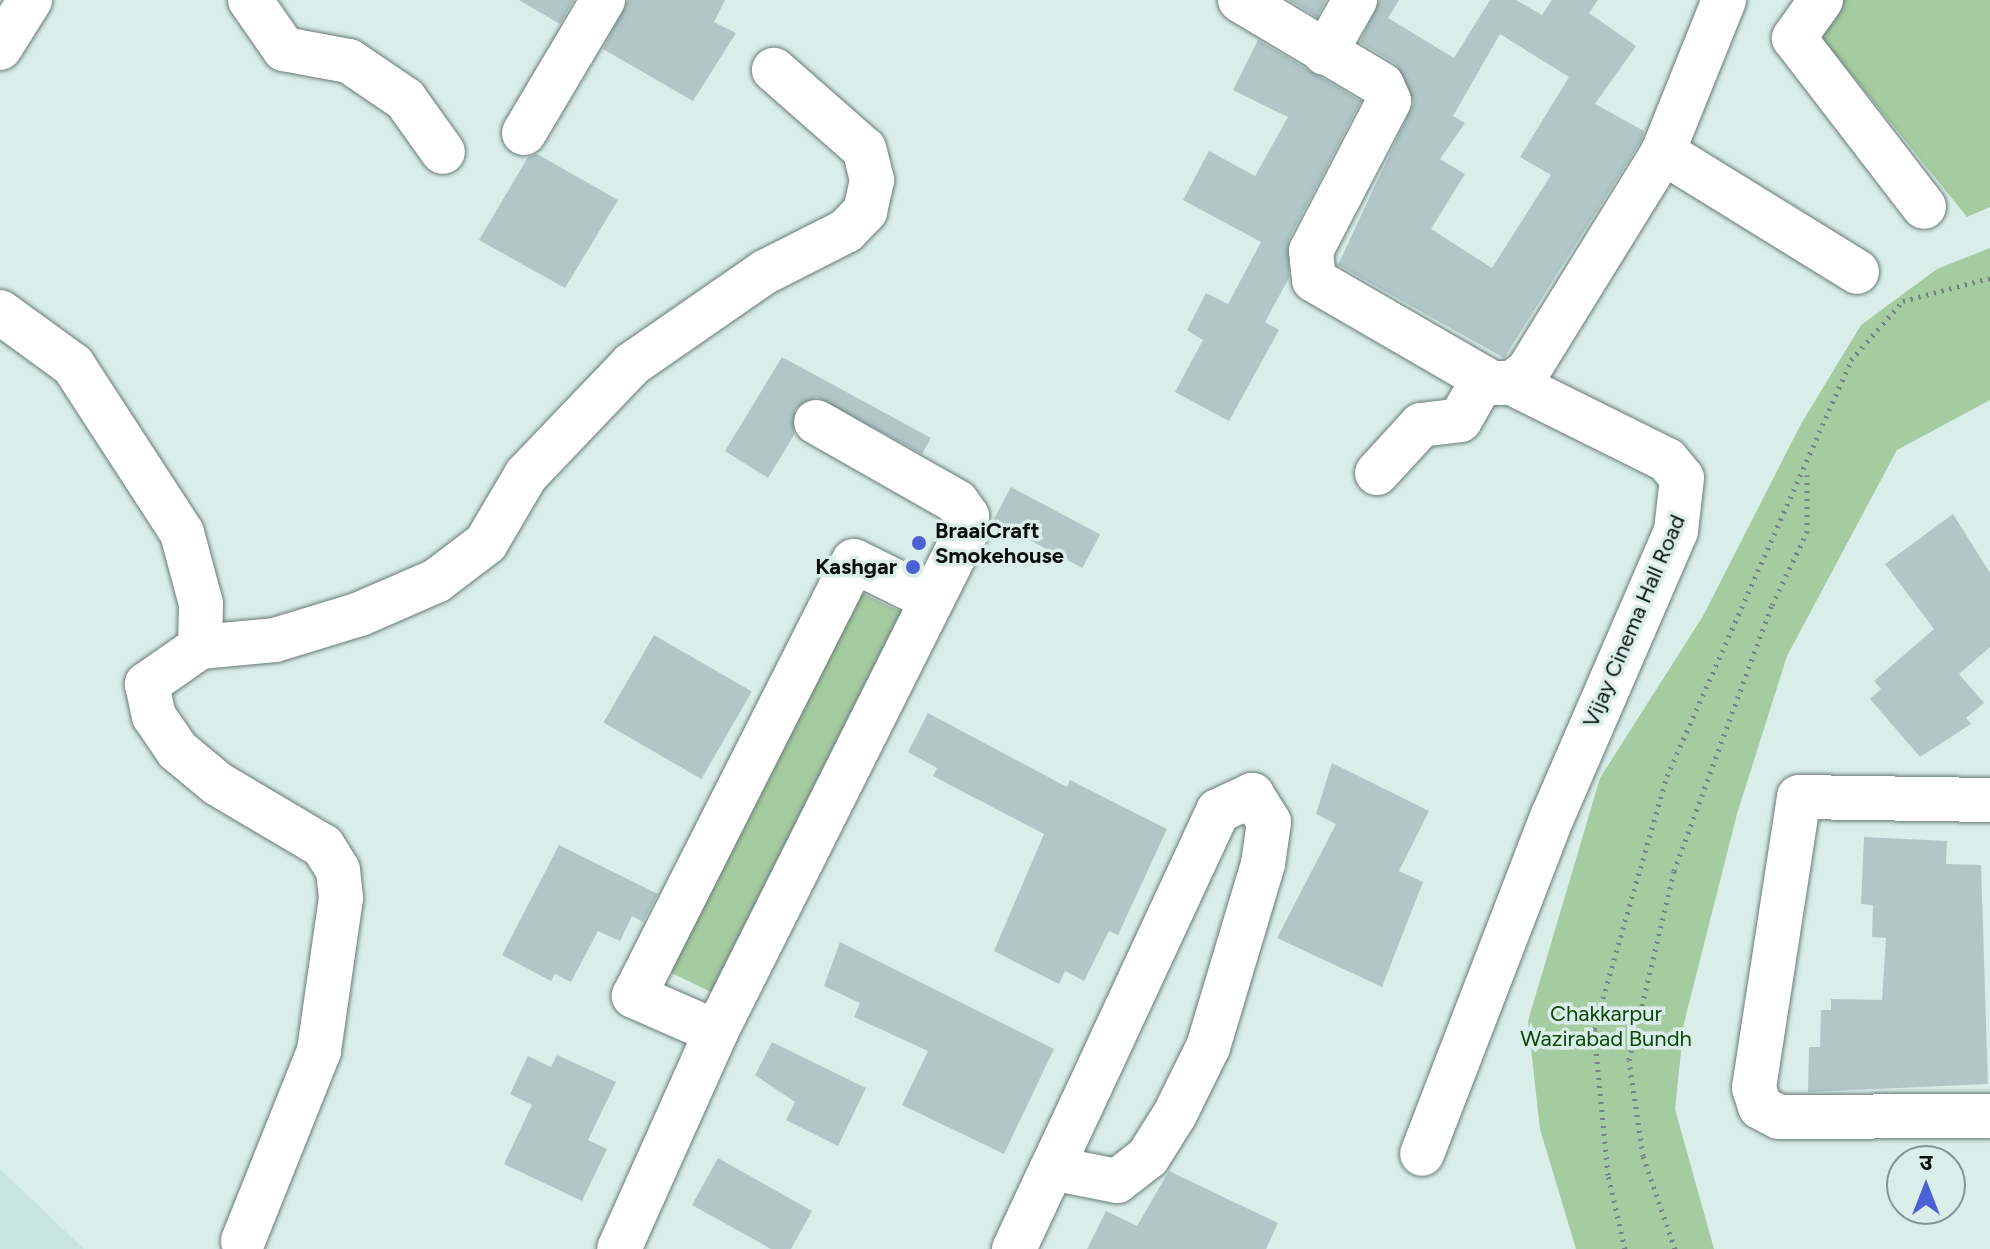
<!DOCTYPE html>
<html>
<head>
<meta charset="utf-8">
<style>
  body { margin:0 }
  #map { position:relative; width:1990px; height:1249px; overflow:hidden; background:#daeee9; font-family:Figtree,"Noto Sans Devanagari",sans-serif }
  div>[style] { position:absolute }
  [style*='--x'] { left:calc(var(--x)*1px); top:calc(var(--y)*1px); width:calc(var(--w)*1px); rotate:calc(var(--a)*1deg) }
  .built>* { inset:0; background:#c7e4dd }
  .green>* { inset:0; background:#a5cba1; transform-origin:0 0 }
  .building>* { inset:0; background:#b1c6c6; transform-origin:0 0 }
  .path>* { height:5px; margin-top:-2.5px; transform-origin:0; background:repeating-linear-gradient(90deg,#768481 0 2px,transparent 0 8px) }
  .roads { filter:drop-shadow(0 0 2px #687b77) drop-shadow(0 0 2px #687b77) }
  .minor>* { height:44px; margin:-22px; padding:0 22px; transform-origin:22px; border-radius:22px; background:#fff }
  .dots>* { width:22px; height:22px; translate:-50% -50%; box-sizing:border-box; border:4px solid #daeee9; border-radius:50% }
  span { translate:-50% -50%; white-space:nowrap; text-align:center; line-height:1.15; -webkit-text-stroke:7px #daeee9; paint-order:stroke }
  .poi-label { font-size:22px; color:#070e0c; font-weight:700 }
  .left { translate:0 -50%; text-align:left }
  .right { translate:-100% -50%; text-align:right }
  .street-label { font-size:22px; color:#070e0c }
  .park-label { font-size:22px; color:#0c460a }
  .north { position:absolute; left:1886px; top:1145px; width:80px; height:80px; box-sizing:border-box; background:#daeee9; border:2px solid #869491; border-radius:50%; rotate:0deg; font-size:22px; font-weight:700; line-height:32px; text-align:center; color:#070e0c }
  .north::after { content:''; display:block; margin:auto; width:28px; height:36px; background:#4b60d5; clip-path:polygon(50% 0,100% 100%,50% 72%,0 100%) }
</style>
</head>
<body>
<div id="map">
  <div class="built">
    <div style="clip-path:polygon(0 1169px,84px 1249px,0 1249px)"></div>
  </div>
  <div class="green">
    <div style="clip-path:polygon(1841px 0,1990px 0,1990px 207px,1967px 217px,1818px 33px)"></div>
    <div style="clip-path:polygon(1990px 248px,1990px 400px,1897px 450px,1787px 656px,1737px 814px,1684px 1023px,1675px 1109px,1714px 1249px,1576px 1249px,1540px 1129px,1528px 1021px,1600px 778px,1703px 616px,1801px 424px,1861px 325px,1937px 269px)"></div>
    <div style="left:856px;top:590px;width:55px;height:425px;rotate:26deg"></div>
  </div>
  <div class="building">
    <div style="clip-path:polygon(519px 0,574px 0,560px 24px)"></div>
    <div style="clip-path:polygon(628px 0,725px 0,714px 22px,736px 33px,693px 101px,603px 49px)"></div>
    <div style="clip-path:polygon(1289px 0,1326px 0,1317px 17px)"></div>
    <div style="clip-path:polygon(evenodd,1380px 0,1399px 0,1388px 18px,1454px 58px,1490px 0,1516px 0,1542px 15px,1552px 0,1598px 0,1589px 13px,1636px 46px,1595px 104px,1644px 131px,1641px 141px,1504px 358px,1338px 265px,1414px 102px,1396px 64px,1360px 42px,1380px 0,1500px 34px,1569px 77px,1520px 157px,1551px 175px,1492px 268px,1431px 229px,1465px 174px,1440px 159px,1465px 123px,1453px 116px,1500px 34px)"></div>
    <div style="clip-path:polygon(1258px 40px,1361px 101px,1289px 239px,1289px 278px,1265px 322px,1279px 330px,1229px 421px,1175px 392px,1203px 340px,1187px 330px,1206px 293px,1228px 304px,1261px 242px,1183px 200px,1209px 151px,1255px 176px,1288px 117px,1233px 90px)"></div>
    <div style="clip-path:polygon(537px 154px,618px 200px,565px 288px,479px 240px,528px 157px)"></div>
    <div style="clip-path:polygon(782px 357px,931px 438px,922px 454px,817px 397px,795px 409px,794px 435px,768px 478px,725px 451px)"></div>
    <div style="left:1011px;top:487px;width:101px;height:38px;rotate:28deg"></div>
    <div style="clip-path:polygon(1953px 514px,1990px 573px,1990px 647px,1959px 674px,1984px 703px,1966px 718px,1971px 724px,1920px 757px,1870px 699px,1881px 689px,1874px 681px,1934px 629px,1885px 564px)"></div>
    <div style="left:654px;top:635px;width:113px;height:101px;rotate:30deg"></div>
    <div style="clip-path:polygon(928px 713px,1067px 787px,1070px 780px,1167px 829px,1118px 935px,1109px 931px,1084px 981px,1065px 971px,1059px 984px,994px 951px,1044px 834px,933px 776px,937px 768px,908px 752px)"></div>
    <div style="clip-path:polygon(1332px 763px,1429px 811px,1399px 871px,1423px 882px,1382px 987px,1277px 938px,1336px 824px,1316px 814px)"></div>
    <div style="clip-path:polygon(1864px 837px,1947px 841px,1946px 864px,1981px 865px,1988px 1084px,1808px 1092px,1809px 1047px,1820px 1047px,1821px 1010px,1831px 1010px,1831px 999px,1882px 1000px,1886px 938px,1872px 937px,1873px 905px,1861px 904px)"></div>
    <div style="clip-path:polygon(559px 845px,658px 894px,643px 922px,632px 916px,620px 941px,598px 931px,571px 982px,555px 974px,551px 981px,502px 955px)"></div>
    <div style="clip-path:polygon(840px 942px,1054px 1049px,1004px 1154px,902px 1105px,928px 1051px,854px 1017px,860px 1003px,824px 986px)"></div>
    <div style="clip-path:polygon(772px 1042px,866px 1088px,838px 1146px,786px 1120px,795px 1102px,755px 1075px)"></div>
    <div style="clip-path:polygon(557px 1055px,616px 1082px,588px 1140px,607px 1149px,582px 1201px,504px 1164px,532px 1105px,510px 1094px,528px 1056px,551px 1067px)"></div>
    <div style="clip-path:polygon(718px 1158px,812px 1211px,791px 1249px,771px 1249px,692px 1205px)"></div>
    <div style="clip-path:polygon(1169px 1171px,1278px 1223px,1266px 1249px,1087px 1249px,1106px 1211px,1137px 1226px)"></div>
  </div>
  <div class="path">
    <div style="--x:1625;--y:1249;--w:76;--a:-102.9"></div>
    <div style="--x:1608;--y:1175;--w:147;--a:-95.5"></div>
    <div style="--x:1594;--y:1029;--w:263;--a:-73.9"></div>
    <div style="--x:1667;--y:776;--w:455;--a:-66.1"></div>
    <div style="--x:1851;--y:360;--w:79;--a:-48.6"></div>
    <div style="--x:1903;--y:301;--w:90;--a:-14.8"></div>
    <div style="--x:1675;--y:1249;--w:98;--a:-109"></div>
    <div style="--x:1643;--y:1156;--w:97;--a:-98.3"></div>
    <div style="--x:1629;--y:1060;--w:194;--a:-76.6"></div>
    <div style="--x:1674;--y:871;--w:283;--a:-69.8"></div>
    <div style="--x:1772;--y:605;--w:81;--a:-64.4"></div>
    <div style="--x:1807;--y:532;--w:57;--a:-90"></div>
  </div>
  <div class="roads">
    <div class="minor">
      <div style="--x:250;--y:0;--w:60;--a:55.2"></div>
      <div style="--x:284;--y:49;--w:66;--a:10.5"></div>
      <div style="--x:349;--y:61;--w:68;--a:34.2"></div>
      <div style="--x:405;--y:99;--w:65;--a:54.4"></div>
      <div style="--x:1240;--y:0;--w:165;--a:30.9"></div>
      <div style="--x:1382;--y:85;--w:17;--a:66"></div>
      <div style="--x:1389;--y:101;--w:169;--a:117.5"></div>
      <div style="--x:1311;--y:251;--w:29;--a:84"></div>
      <div style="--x:1314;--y:280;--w:206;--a:30.1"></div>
      <div style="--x:1492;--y:383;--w:20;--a:0"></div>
      <div style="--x:1512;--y:383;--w:173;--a:26.4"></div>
      <div style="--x:1667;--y:460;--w:23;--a:50"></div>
      <div style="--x:1682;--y:478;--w:53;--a:96.5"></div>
      <div style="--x:1676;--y:531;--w:312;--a:113.4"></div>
      <div style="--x:1552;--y:817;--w:361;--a:111.1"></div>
      <div style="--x:1821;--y:0;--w:47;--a:125.4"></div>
      <div style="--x:1794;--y:38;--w:213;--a:52.4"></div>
      <div style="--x:0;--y:48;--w:57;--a:-58"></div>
      <div style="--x:1325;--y:53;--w:61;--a:-60.5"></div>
      <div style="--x:524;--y:133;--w:155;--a:-59.3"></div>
      <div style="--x:1663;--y:152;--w:228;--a:31.7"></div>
      <div style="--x:0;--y:312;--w:90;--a:36"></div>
      <div style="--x:73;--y:365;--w:200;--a:57"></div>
      <div style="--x:182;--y:533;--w:73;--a:75"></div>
      <div style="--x:201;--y:604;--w:43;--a:91.3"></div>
      <div style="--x:200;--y:647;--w:75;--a:-5.3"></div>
      <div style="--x:275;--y:640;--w:89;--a:-17"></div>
      <div style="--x:360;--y:614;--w:83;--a:-23.5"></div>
      <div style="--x:436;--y:581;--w:63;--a:-37.2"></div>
      <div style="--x:486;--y:543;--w:79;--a:-59.5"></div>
      <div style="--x:526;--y:475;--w:153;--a:-46.3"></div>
      <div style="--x:632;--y:364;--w:162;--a:-34.7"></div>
      <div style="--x:765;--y:272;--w:91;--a:-26.8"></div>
      <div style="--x:846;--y:231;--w:28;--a:-46"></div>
      <div style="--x:865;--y:211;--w:32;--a:-77"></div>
      <div style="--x:872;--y:180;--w:32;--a:-104"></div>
      <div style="--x:864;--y:149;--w:120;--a:-138.7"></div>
      <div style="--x:1512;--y:383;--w:20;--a:-37"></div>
      <div style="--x:1528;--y:371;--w:257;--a:-58.3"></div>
      <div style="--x:1663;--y:152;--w:164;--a:-68.1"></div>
      <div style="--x:1377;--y:473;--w:65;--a:-47.5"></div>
      <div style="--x:1421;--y:425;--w:39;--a:-7"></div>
      <div style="--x:1460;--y:420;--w:48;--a:-60.3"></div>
      <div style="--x:200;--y:647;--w:65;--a:145.1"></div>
      <div style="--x:147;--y:684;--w:33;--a:78"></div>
      <div style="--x:154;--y:716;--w:41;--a:55.9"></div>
      <div style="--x:177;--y:750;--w:53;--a:39.7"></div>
      <div style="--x:218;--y:784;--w:122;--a:30.6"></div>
      <div style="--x:323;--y:846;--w:28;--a:58"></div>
      <div style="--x:338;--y:870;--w:28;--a:84"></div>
      <div style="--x:341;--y:898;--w:155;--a:98.2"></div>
      <div style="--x:319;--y:1051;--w:205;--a:111.8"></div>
      <div style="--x:1990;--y:800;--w:191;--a:-179.1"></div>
      <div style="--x:1799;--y:797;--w:294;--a:98.8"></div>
      <div style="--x:1754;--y:1088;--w:20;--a:72"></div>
      <div style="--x:1760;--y:1107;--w:21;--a:28"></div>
      <div style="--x:1779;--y:1117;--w:211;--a:-0.3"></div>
      <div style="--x:716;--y:1032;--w:90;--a:-156.3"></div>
      <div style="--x:634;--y:996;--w:487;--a:-63.2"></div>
      <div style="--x:854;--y:561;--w:86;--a:26.3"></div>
      <div style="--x:619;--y:1249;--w:238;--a:-65.9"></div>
      <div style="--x:716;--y:1032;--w:557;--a:-63.43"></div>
      <div style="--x:965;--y:534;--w:18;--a:-84"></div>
      <div style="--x:967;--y:516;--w:17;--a:-126"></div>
      <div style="--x:957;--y:502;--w:162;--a:-150.4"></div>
      <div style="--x:1014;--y:1249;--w:89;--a:-64.9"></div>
      <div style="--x:1052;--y:1168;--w:71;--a:-64.9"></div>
      <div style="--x:1082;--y:1104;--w:323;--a:-65.1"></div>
      <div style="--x:1218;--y:811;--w:38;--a:-25"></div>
      <div style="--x:1252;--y:795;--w:32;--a:58"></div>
      <div style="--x:1269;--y:822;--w:42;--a:98.1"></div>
      <div style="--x:1263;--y:864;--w:191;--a:106.7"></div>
      <div style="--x:1208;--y:1047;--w:75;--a:116.2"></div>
      <div style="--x:1175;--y:1114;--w:51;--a:122.1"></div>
      <div style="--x:1148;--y:1157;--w:39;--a:142"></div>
      <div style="--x:1117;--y:1181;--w:66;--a:-168.7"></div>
    </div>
  </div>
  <div class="dots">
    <div style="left:919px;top:543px;background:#4b60d5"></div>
    <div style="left:913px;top:567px;background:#4b60d5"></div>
  </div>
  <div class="poi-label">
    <span class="left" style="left:935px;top:543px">BraaiCraft<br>Smokehouse</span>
    <span class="right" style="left:897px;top:567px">Kashgar</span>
  </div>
  <div class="street-label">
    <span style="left:1634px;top:621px;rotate:-67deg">Vijay Cinema Hall Road</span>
  </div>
  <div class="park-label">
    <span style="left:1606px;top:1026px">Chakkarpur<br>Wazirabad Bundh</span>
  </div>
  <div class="north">उ</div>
</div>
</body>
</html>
